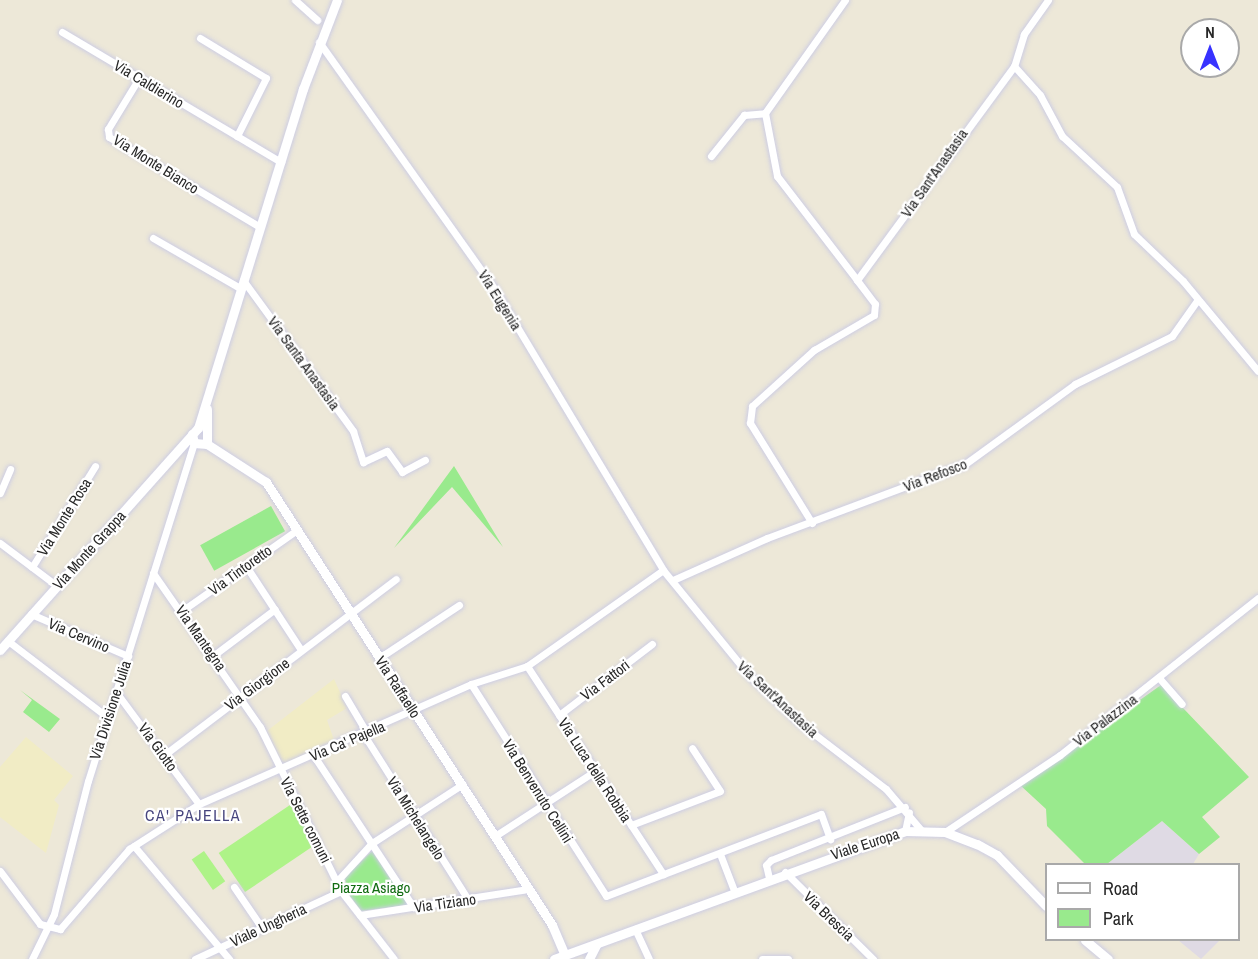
<!DOCTYPE html>
<html>
<head>
<meta charset="utf-8">
<style>
  body { margin:0 }
  #map { position:relative; width:1258px; height:959px; overflow:hidden; background:#ede8d8; font-family:"Archivo Narrow",sans-serif }
  div>[style] { position:absolute }
  [style*='--x'] { left:calc(var(--x)*1px); top:calc(var(--y)*1px); width:calc(var(--w)*1px); rotate:calc(var(--a)*1deg) }
  .industrial>* { inset:0; background:#dfdae4 }
  .education>* { inset:0; background:#f1ecc5 }
  .green>* { inset:0; background:#99ea8d; transform-origin:0 0 }
  .pitch>* { inset:0; background:#aef388; transform-origin:0 0 }
  .roads { filter:drop-shadow(0 0 2px #cdcde3) drop-shadow(0 0 2px #cdcde3) }
  .street>* { height:7px; margin:-3.5px; padding:0 3.5px; transform-origin:3.5px; border-radius:3.5px; background:#fff }
  .secondary>* { height:9px; margin:-4.5px; padding:0 4.5px; transform-origin:4.5px; border-radius:4.5px; background:#fff }
  span { translate:-50% -50%; white-space:nowrap; text-align:center; line-height:1.15; -webkit-text-stroke:4.5px #fff; paint-order:stroke }
  .street-label { font-size:15px; color:#282828 }
  .park-label { font-size:15px; color:#126c12 }
  .neighbourhood-label { font-size:16px; color:#46447d; letter-spacing:1.5px }
  .legend { position:absolute; left:1045px; top:863px; width:195px; height:78px; box-sizing:border-box; background:#fff; border:2px solid #a9a9a9; margin:0; padding:8px 10px; list-style:none; font-size:18px; color:#282828 }
  .legend li { display:flex; align-items:center; gap:12px; height:30px }
  .legend b { width:30px; border:2px solid #a9a9a9 }
  .north { position:absolute; left:1180px; top:18px; width:60px; height:60px; box-sizing:border-box; background:#fff; border:2px solid #a9a9a9; border-radius:50%; rotate:0deg; font-size:16px; font-weight:700; line-height:24px; text-align:center; color:#282828 }
  .north::after { content:''; display:block; margin:auto; width:21px; height:27px; background:#3832ff; clip-path:polygon(50% 0,100% 100%,50% 72%,0 100%) }
</style>
</head>
<body>
<div id="map">
  <div class="industrial">
    <div style="clip-path:polygon(1162px 821px,1199px 854px,1193px 864px,1107px 864px)"></div>
    <div style="clip-path:polygon(1178px 940px,1220px 940px,1201px 959px)"></div>
  </div>
  <div class="education">
    <div style="clip-path:polygon(334px 679px,347px 708px,327px 720px,335px 743px,283px 764px,267px 731px)"></div>
    <div style="clip-path:polygon(26px 737px,73px 776px,54px 800px,59px 805px,46px 853px,0 817px,0 767px)"></div>
  </div>
  <div class="green">
    <div style="clip-path:polygon(454px 466px,503px 547px,452px 487px,394px 548px)"></div>
    <div style="left:271px;top:506px;width:29px;height:81px;rotate:61deg"></div>
    <div style="clip-path:polygon(1161px 685px,1249px 777px,1202px 817px,1220px 837px,1199px 854px,1162px 821px,1107px 864px,1085px 864px,1047px 826px,1046px 809px,1020px 785px)"></div>
    <div style="clip-path:polygon(20px 690px,60px 719px,49px 732px,23px 712px,32px 700px)"></div>
    <div style="clip-path:polygon(372px 851px,408px 905px,361px 911px,347px 892px,345px 877px)"></div>
  </div>
  <div class="pitch">
    <div style="left:290px;top:805px;width:47px;height:86px;rotate:56deg"></div>
    <div style="left:204px;top:851px;width:37px;height:15px;rotate:55deg"></div>
  </div>
  <div class="roads">
    <div class="street">
      <div style="--x:295;--y:0;--w:30;--a:42"></div>
      <div style="--x:845;--y:0;--w:138;--a:125.3"></div>
      <div style="--x:765;--y:113;--w:64;--a:79.2"></div>
      <div style="--x:777;--y:176;--w:131;--a:52.4"></div>
      <div style="--x:1048;--y:0;--w:42;--a:125.2"></div>
      <div style="--x:1024;--y:34;--w:34;--a:107"></div>
      <div style="--x:1014;--y:66;--w:39;--a:48"></div>
      <div style="--x:1040;--y:95;--w:47;--a:61.8"></div>
      <div style="--x:1062;--y:136;--w:75;--a:42.8"></div>
      <div style="--x:1117;--y:187;--w:50;--a:70.1"></div>
      <div style="--x:1134;--y:234;--w:68;--a:43.8"></div>
      <div style="--x:1183;--y:281;--w:117;--a:50.2"></div>
      <div style="--x:62;--y:32;--w:255;--a:30.7"></div>
      <div style="--x:200;--y:38;--w:77;--a:31.2"></div>
      <div style="--x:266;--y:78;--w:65;--a:116.6"></div>
      <div style="--x:319;--y:42;--w:304;--a:54.6"></div>
      <div style="--x:495;--y:290;--w:327;--a:59"></div>
      <div style="--x:663;--y:570;--w:134;--a:50.7"></div>
      <div style="--x:748;--y:674;--w:71;--a:43.3"></div>
      <div style="--x:800;--y:723;--w:108;--a:37.5"></div>
      <div style="--x:886;--y:789;--w:54;--a:49.5"></div>
      <div style="--x:139;--y:78;--w:60;--a:121.3"></div>
      <div style="--x:108;--y:129;--w:8;--a:83"></div>
      <div style="--x:109;--y:137;--w:176;--a:30.8"></div>
      <div style="--x:711;--y:156;--w:53;--a:-51.2"></div>
      <div style="--x:744;--y:115;--w:21;--a:-5"></div>
      <div style="--x:153;--y:238;--w:100;--a:29.9"></div>
      <div style="--x:243;--y:280;--w:187;--a:53.9"></div>
      <div style="--x:353;--y:431;--w:33;--a:72"></div>
      <div style="--x:363;--y:462;--w:26;--a:-25"></div>
      <div style="--x:387;--y:451;--w:26;--a:54"></div>
      <div style="--x:402;--y:472;--w:26;--a:-28"></div>
      <div style="--x:0;--y:493;--w:26;--a:-67"></div>
      <div style="--x:812;--y:523;--w:118;--a:-121.8"></div>
      <div style="--x:750;--y:423;--w:17;--a:-83"></div>
      <div style="--x:752;--y:406;--w:84;--a:-42.1"></div>
      <div style="--x:814;--y:350;--w:69;--a:-30.3"></div>
      <div style="--x:874;--y:315;--w:11;--a:-85"></div>
      <div style="--x:875;--y:304;--w:30;--a:-127"></div>
      <div style="--x:857;--y:280;--w:265;--a:-53.7"></div>
      <div style="--x:0;--y:543;--w:71;--a:37"></div>
      <div style="--x:246;--y:566;--w:100;--a:56.8"></div>
      <div style="--x:32;--y:567;--w:119;--a:-58"></div>
      <div style="--x:153;--y:573;--w:188;--a:55.2"></div>
      <div style="--x:260;--y:727;--w:183;--a:63.7"></div>
      <div style="--x:341;--y:891;--w:86;--a:52.1"></div>
      <div style="--x:673;--y:580;--w:103;--a:-24.1"></div>
      <div style="--x:767;--y:538;--w:211;--a:-20.5"></div>
      <div style="--x:965;--y:464;--w:136;--a:-36"></div>
      <div style="--x:1075;--y:384;--w:108;--a:-26.3"></div>
      <div style="--x:1172;--y:336;--w:42;--a:-54.8"></div>
      <div style="--x:183;--y:610;--w:139;--a:-35.1"></div>
      <div style="--x:31;--y:614;--w:106;--a:23.4"></div>
      <div style="--x:8;--y:641;--w:125;--a:37.5"></div>
      <div style="--x:214;--y:655;--w:76;--a:-37"></div>
      <div style="--x:379;--y:658;--w:96;--a:-33.5"></div>
      <div style="--x:527;--y:666;--w:249;--a:56.8"></div>
      <div style="--x:1160;--y:679;--w:33;--a:49"></div>
      <div style="--x:471;--y:684;--w:251;--a:57.5"></div>
      <div style="--x:606;--y:896;--w:230;--a:-20.9"></div>
      <div style="--x:821;--y:814;--w:27;--a:70"></div>
      <div style="--x:116;--y:692;--w:139;--a:53.5"></div>
      <div style="--x:345;--y:696;--w:43;--a:59.3"></div>
      <div style="--x:559;--y:715;--w:117;--a:-37.4"></div>
      <div style="--x:364;--y:735;--w:196;--a:57.7"></div>
      <div style="--x:164;--y:755;--w:291;--a:-37.2"></div>
      <div style="--x:314;--y:756;--w:181;--a:56.7"></div>
      <div style="--x:631;--y:825;--w:95;--a:-20.9"></div>
      <div style="--x:720;--y:791;--w:51;--a:-123.1"></div>
      <div style="--x:905;--y:831;--w:19;--a:-78"></div>
      <div style="--x:945;--y:832;--w:138;--a:-33.8"></div>
      <div style="--x:1060;--y:755;--w:253;--a:-38.4"></div>
      <div style="--x:495;--y:836;--w:119;--a:-33"></div>
      <div style="--x:134;--y:846;--w:148;--a:49.9"></div>
      <div style="--x:720;--y:854;--w:40;--a:69"></div>
      <div style="--x:0;--y:871;--w:66;--a:53"></div>
      <div style="--x:40;--y:924;--w:21;--a:14"></div>
      <div style="--x:60;--y:929;--w:106;--a:-49.2"></div>
      <div style="--x:129;--y:849;--w:83;--a:-32.7"></div>
      <div style="--x:199;--y:804;--w:297;--a:-23.8"></div>
      <div style="--x:471;--y:684;--w:59;--a:-17.8"></div>
      <div style="--x:527;--y:666;--w:166;--a:-35.2"></div>
      <div style="--x:785;--y:872;--w:124;--a:44.7"></div>
      <div style="--x:769;--y:878;--w:13;--a:-103"></div>
      <div style="--x:766;--y:865;--w:7;--a:-45"></div>
      <div style="--x:771;--y:860;--w:144;--a:-21.6"></div>
      <div style="--x:337;--y:881;--w:52;--a:-47.4"></div>
      <div style="--x:372;--y:843;--w:108;--a:-33"></div>
      <div style="--x:234;--y:887;--w:50;--a:55.7"></div>
      <div style="--x:360;--y:915;--w:170;--a:-8.8"></div>
      <div style="--x:635;--y:929;--w:33;--a:65"></div>
      <div style="--x:32;--y:959;--w:50;--a:-63.9"></div>
      <div style="--x:54;--y:914;--w:137;--a:-75.7"></div>
      <div style="--x:88;--y:781;--w:354;--a:-72.6"></div>
      <div style="--x:195;--y:959;--w:161;--a:-25"></div>
      <div style="--x:762;--y:959;--w:26;--a:0"></div>
    </div>
    <div class="secondary">
      <div style="--x:192;--y:434;--w:9;--a:77"></div>
      <div style="--x:194;--y:443;--w:13;--a:4"></div>
      <div style="--x:207;--y:444;--w:70;--a:32.8"></div>
      <div style="--x:266;--y:482;--w:527;--a:57.15"></div>
      <div style="--x:552;--y:925;--w:30;--a:67"></div>
      <div style="--x:207;--y:444;--w:35;--a:-90"></div>
      <div style="--x:0;--y:650;--w:297;--a:-48.3"></div>
      <div style="--x:198;--y:428;--w:355;--a:-72.8"></div>
      <div style="--x:303;--y:89;--w:95;--a:-69.1"></div>
      <div style="--x:1085;--y:940;--w:30;--a:40"></div>
      <div style="--x:554;--y:959;--w:374;--a:-20"></div>
      <div style="--x:905;--y:831;--w:40;--a:1.4"></div>
      <div style="--x:945;--y:832;--w:34;--a:21"></div>
      <div style="--x:977;--y:844;--w:23;--a:29"></div>
      <div style="--x:997;--y:855;--w:71;--a:46.1"></div>
      <div style="--x:589;--y:959;--w:16;--a:-63"></div>
    </div>
  </div>
  <div class="street-label">
    <span style="left:149px;top:84px;rotate:31deg">Via Caldierino</span>
    <span style="left:156px;top:164px;rotate:32deg">Via Monte Bianco</span>
    <span style="left:934px;top:173px;rotate:-55deg">Via Sant'Anastasia</span>
    <span style="left:500px;top:300px;rotate:58deg">Via Eugenia</span>
    <span style="left:304px;top:363px;rotate:54deg">Via Santa Anastasia</span>
    <span style="left:935px;top:475px;rotate:-21deg">Via Refosco</span>
    <span style="left:64px;top:517px;rotate:-58deg">Via Monte Rosa</span>
    <span style="left:89px;top:550px;rotate:-48deg">Via Monte Grappa</span>
    <span style="left:240px;top:570px;rotate:-36deg">Via Tintoretto</span>
    <span style="left:79px;top:635px;rotate:23deg">Via Cervino</span>
    <span style="left:201px;top:638px;rotate:55deg">Via Mantegna</span>
    <span style="left:605px;top:680px;rotate:-37deg">Via Fattori</span>
    <span style="left:257px;top:684px;rotate:-37deg">Via Giorgione</span>
    <span style="left:398px;top:687px;rotate:57deg">Via Raffaello</span>
    <span style="left:778px;top:699px;rotate:43deg">Via Sant'Anastasia</span>
    <span style="left:110px;top:710px;rotate:-72deg">Via Divisione Julia</span>
    <span style="left:1105px;top:720px;rotate:-37deg">Via Palazzina</span>
    <span style="left:347px;top:741px;rotate:-23deg">Via Ca' Pajella</span>
    <span style="left:158px;top:747px;rotate:54deg">Via Giotto</span>
    <span style="left:595px;top:770px;rotate:57deg">Via Luca della Robbia</span>
    <span style="left:538px;top:791px;rotate:58deg">Via Benvenuto Cellini</span>
    <span style="left:416px;top:818px;rotate:58deg">Via Michelangelo</span>
    <span style="left:306px;top:820px;rotate:63deg">Via Sette comuni</span>
    <span style="left:865px;top:844px;rotate:-18deg">Viale Europa</span>
    <span style="left:445px;top:903px;rotate:-8deg">Via Tiziano</span>
    <span style="left:829px;top:916px;rotate:44deg">Via Brescia</span>
    <span style="left:268px;top:925px;rotate:-25deg">Viale Ungheria</span>
  </div>
  <div class="park-label">
    <span style="left:371px;top:888px">Piazza Asiago</span>
  </div>
  <div class="neighbourhood-label">
    <span style="left:193px;top:815px">CA' PAJELLA</span>
  </div>
  <ul class="legend">
  <li><b style="height:8px;background:#fff"></b>Road</li>
  <li><b style="height:16px;background:#99ea8d"></b>Park</li>
  </ul>
  <div class="north">N</div>
</div>
</body>
</html>
